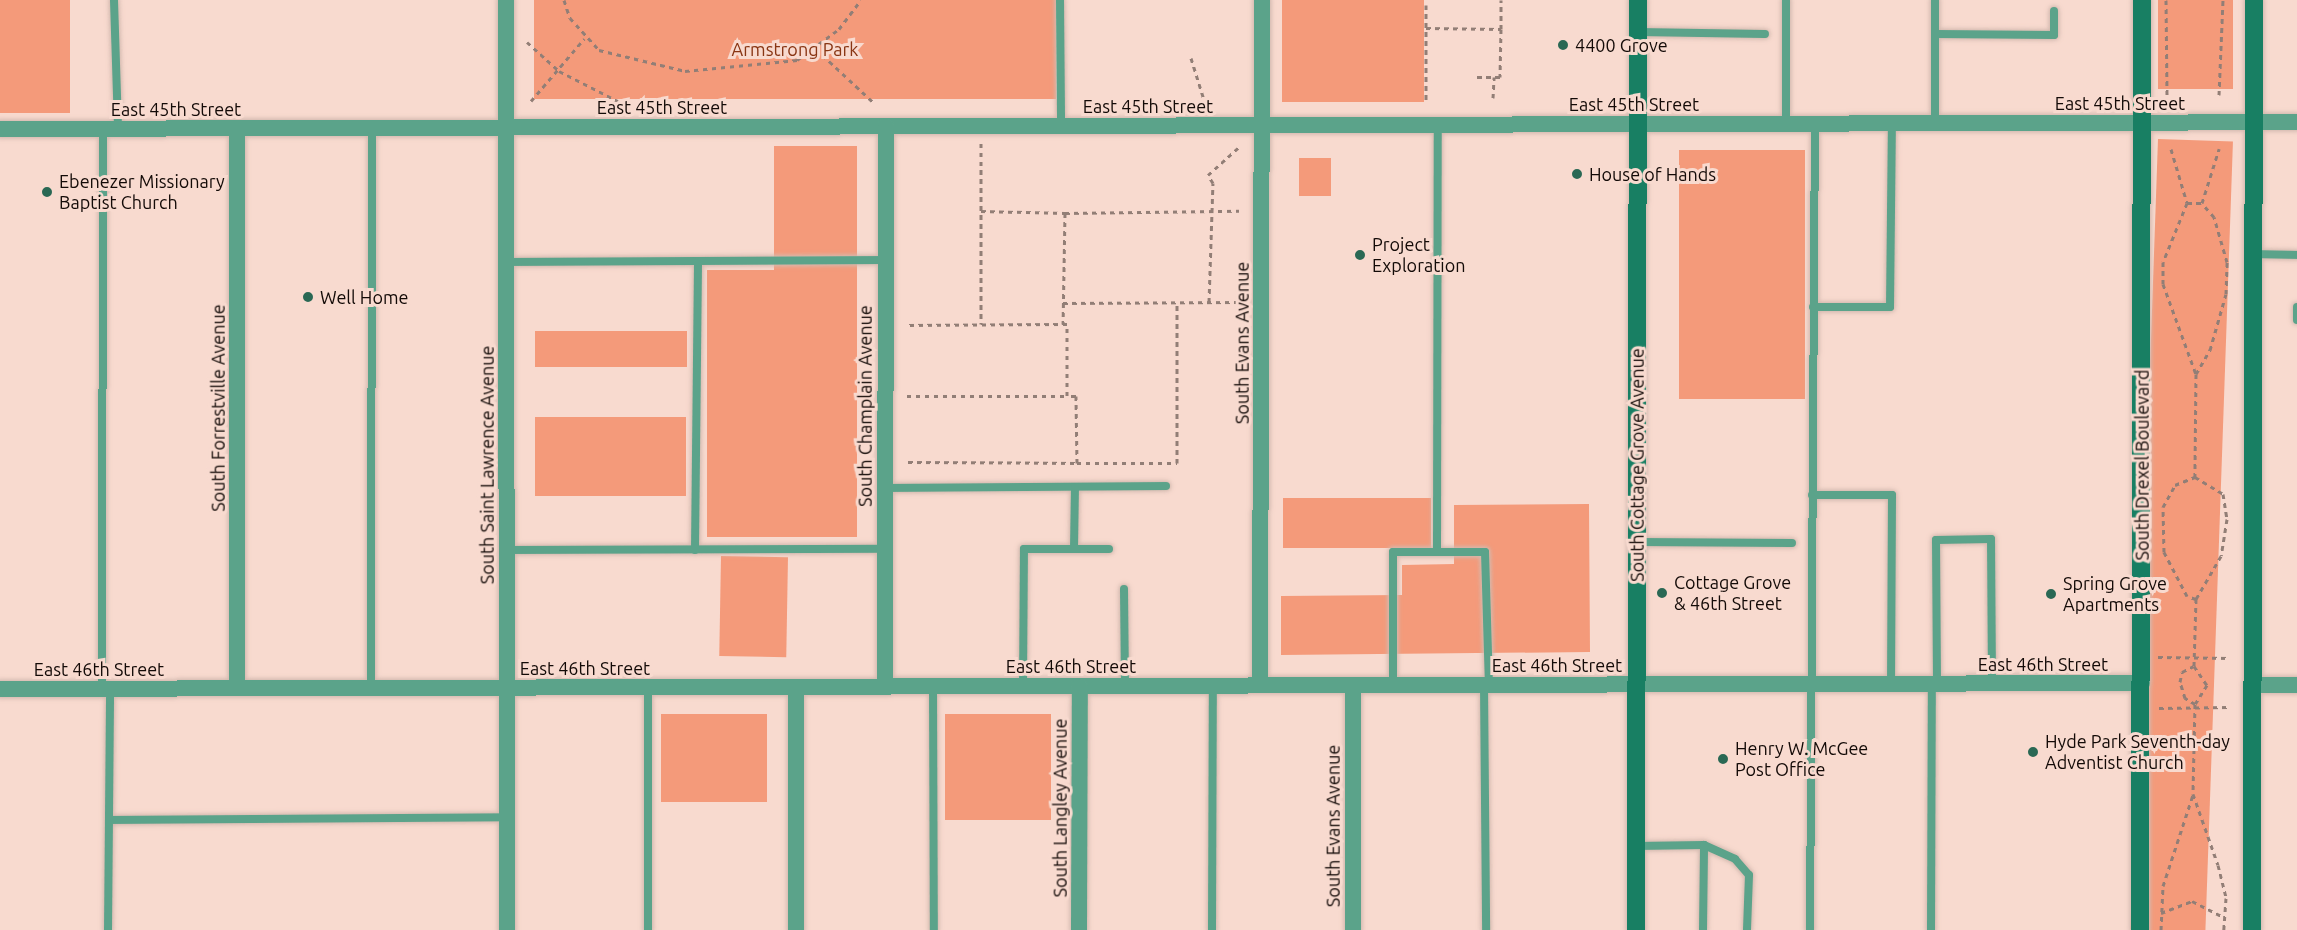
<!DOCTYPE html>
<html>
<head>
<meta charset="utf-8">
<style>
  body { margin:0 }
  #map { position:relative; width:2297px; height:930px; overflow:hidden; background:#f8dacf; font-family:Ubuntu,sans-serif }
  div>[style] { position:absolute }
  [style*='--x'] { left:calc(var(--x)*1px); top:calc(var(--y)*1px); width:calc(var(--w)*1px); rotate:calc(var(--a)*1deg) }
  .green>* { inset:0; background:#f49a7a; transform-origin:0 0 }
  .path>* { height:3px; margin-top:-1.5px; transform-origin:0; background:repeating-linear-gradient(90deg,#927e76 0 4.5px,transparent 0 9px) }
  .roads { filter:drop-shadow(0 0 2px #d3b9af) drop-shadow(0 0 2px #d3b9af) }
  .lane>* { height:8px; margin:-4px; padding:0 4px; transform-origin:4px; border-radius:4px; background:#5ba38a }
  .street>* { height:16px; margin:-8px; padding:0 8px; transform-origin:8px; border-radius:8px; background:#5ba38a }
  .secondary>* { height:18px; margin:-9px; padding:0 9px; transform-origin:9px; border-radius:9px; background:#187f63 }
  .dots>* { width:16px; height:16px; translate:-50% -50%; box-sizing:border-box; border:3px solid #f8dacf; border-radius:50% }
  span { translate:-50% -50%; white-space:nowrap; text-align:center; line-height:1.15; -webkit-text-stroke:6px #f8dacf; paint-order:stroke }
  .poi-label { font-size:18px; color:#130a07 }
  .left { translate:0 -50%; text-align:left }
  .park-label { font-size:18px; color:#893513 }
  .street-label { font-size:18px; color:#130a07 }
</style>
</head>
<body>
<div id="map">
  <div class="green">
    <div style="left:0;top:0;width:70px;height:113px"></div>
    <div style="left:534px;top:0;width:522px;height:99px"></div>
    <div style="left:1282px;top:0;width:142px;height:102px"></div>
    <div style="left:2158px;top:0;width:75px;height:89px"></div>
    <div style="left:2158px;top:139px;width:75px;height:791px;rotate:2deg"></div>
    <div style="clip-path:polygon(774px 146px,857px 146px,857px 537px,707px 537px,707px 270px,774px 270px)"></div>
    <div style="left:1679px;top:150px;width:126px;height:249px"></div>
    <div style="left:1299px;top:158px;width:32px;height:38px"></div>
    <div style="left:687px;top:331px;width:36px;height:152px;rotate:90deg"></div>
    <div style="left:535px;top:417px;width:151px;height:79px"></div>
    <div style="left:1431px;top:498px;width:50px;height:148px;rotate:90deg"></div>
    <div style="clip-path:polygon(1589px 504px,1590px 652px,1281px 655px,1281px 596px,1402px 595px,1402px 565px,1454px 564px,1454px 505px)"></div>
    <div style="left:721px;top:556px;width:67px;height:100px;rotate:1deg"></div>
    <div style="left:661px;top:714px;width:106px;height:88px"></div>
    <div style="left:1051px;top:714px;width:106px;height:106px;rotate:90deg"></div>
  </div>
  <div class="path">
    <div style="--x:564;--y:0;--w:19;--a:72"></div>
    <div style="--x:570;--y:18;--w:43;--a:47.8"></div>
    <div style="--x:599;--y:50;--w:89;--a:13.7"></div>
    <div style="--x:685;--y:71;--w:113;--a:-5.6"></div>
    <div style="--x:797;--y:60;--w:52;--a:-36.4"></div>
    <div style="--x:839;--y:29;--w:36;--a:-53"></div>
    <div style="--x:2166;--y:0;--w:96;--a:89.4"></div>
    <div style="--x:1426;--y:5;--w:95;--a:90"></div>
    <div style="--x:1426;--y:28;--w:75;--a:0.8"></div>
    <div style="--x:1501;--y:29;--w:48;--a:91.2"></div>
    <div style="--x:1500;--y:77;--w:24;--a:180"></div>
    <div style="--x:1501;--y:29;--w:29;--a:-90"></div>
    <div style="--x:527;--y:42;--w:43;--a:42.2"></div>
    <div style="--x:559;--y:71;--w:66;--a:27"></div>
    <div style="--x:816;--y:49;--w:78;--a:42.9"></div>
    <div style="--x:1191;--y:58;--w:47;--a:72.7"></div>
    <div style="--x:2219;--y:95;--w:95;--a:-87.6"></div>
    <div style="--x:1493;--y:98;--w:21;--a:-87"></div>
    <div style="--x:531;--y:101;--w:82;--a:-49.5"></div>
    <div style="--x:981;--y:143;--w:181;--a:90"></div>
    <div style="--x:2171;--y:149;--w:56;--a:73.5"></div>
    <div style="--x:2187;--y:203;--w:64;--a:112.1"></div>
    <div style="--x:2163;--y:262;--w:22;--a:90"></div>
    <div style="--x:2163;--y:284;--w:96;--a:69.9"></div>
    <div style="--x:2196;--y:374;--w:103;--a:90.6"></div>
    <div style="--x:2187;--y:203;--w:15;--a:0"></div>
    <div style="--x:981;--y:211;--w:84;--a:1.4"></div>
    <div style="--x:1065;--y:213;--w:111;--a:91"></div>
    <div style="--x:1065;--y:213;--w:174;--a:-0.7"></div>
    <div style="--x:1209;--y:302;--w:119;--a:-88.1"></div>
    <div style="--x:1213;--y:183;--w:9;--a:-122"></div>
    <div style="--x:1208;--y:175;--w:42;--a:-42.1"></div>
    <div style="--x:1063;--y:303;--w:176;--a:-0.3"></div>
    <div style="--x:2196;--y:374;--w:28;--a:-60"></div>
    <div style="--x:2210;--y:350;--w:58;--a:-74.1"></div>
    <div style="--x:2226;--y:294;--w:32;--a:-88"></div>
    <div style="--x:2227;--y:262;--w:47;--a:-106.1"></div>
    <div style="--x:2214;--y:217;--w:18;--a:-131"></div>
    <div style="--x:2202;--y:203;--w:57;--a:-72.5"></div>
    <div style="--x:907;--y:396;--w:160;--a:0"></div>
    <div style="--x:1067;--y:396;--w:72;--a:-90"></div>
    <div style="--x:1067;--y:324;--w:160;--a:179.6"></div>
    <div style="--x:908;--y:462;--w:169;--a:0.3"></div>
    <div style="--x:1077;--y:463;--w:67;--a:-90.9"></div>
    <div style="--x:1076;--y:396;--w:9;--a:180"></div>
    <div style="--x:1077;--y:463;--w:100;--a:0"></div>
    <div style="--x:1177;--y:463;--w:161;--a:-90"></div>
    <div style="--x:2195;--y:477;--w:33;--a:31"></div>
    <div style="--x:2223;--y:494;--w:25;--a:81"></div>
    <div style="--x:2227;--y:519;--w:37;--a:99"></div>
    <div style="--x:2221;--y:556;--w:50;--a:120.2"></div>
    <div style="--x:2196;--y:599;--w:9;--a:-162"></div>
    <div style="--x:2187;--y:596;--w:50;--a:-117.6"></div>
    <div style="--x:2164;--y:552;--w:45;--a:-91.3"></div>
    <div style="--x:2163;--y:507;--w:25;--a:-61"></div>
    <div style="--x:2175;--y:485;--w:22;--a:-22"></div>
    <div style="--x:2158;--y:657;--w:72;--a:0.8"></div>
    <div style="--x:2194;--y:666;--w:23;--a:56"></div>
    <div style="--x:2207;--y:685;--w:22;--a:122"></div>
    <div style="--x:2195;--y:704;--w:12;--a:-149"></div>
    <div style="--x:2185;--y:698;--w:17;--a:-107"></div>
    <div style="--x:2180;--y:682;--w:10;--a:-79"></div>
    <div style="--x:2182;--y:672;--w:13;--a:-27"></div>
    <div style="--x:2194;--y:666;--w:67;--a:-88.3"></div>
    <div style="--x:2195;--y:704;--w:90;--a:91.3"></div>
    <div style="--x:2193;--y:794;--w:75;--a:70.6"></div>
    <div style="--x:2218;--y:865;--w:34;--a:76"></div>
    <div style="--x:2226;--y:898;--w:32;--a:94"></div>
    <div style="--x:2159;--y:708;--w:70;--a:-0.8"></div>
    <div style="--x:2161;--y:913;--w:33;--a:-21"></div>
    <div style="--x:2192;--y:901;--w:36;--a:27"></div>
    <div style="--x:2161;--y:930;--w:44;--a:-87.4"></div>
    <div style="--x:2163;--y:886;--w:96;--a:-71.8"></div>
  </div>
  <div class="roads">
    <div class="lane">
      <div style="--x:114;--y:0;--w:129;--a:88.2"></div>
      <div style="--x:1060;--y:0;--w:126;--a:89.5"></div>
      <div style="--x:1638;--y:32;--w:127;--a:0.9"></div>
      <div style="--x:1935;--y:34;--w:119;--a:0.5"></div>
      <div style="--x:2054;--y:35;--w:24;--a:-90"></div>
      <div style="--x:1786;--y:123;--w:123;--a:-90"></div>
      <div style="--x:1935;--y:123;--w:123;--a:-90"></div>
      <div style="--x:2254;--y:254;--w:43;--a:1.3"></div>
      <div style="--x:506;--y:262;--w:378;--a:-0.3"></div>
      <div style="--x:1813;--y:307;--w:77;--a:0"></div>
      <div style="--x:1890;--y:307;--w:184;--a:-89.4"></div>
      <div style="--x:2297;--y:307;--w:13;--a:90"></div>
      <div style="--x:885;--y:488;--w:281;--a:-0.4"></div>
      <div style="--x:1812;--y:495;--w:80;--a:0"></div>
      <div style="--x:1892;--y:495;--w:188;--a:90.3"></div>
      <div style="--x:1637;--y:542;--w:155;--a:0.4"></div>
      <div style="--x:1074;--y:549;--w:62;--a:-89.1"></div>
      <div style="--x:507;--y:550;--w:377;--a:-0.2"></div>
      <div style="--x:695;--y:550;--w:288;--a:-89.4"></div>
      <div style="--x:1437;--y:552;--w:428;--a:-89.9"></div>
      <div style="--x:1124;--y:589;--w:97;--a:89.4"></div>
      <div style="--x:1937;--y:683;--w:143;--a:-90.4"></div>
      <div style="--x:1936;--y:540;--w:55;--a:-1"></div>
      <div style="--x:1991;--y:539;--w:144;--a:89.6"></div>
      <div style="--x:1393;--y:685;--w:133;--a:-90"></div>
      <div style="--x:1393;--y:552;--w:92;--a:0"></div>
      <div style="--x:1485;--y:552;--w:133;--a:88.3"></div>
      <div style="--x:1484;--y:685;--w:245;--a:89.5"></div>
      <div style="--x:933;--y:686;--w:244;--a:89.8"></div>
      <div style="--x:1023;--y:686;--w:137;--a:-89.6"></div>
      <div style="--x:1024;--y:549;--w:85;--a:0"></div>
      <div style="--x:648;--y:687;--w:243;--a:90"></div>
      <div style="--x:371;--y:688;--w:560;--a:-89.9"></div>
      <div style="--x:102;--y:689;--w:560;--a:-89.9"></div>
      <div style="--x:109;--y:820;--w:398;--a:-0.4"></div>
      <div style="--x:1636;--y:846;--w:68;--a:-0.8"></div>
      <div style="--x:1704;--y:845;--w:34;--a:24"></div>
      <div style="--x:1735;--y:859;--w:21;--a:49"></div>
      <div style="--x:1749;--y:875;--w:55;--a:92.1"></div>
      <div style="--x:108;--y:930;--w:241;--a:-89.5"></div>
      <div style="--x:1212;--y:930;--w:245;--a:-89.8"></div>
      <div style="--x:1703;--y:930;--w:85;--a:-89.3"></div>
      <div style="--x:1810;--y:930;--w:807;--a:-89.65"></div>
      <div style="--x:1931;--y:930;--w:246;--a:-89.8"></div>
    </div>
    <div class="street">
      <div style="--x:506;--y:0;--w:930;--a:89.94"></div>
      <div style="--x:237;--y:128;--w:560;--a:90"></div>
      <div style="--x:0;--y:129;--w:2297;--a:-0.17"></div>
      <div style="--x:1260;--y:685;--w:685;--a:-89.83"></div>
      <div style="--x:1353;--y:685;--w:245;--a:90"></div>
      <div style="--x:2253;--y:685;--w:44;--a:0"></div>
      <div style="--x:796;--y:687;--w:243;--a:90"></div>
      <div style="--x:885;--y:687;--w:561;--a:-89.9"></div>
      <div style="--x:0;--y:689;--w:2142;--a:-0.16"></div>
      <div style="--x:1079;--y:930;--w:244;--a:-89.8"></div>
    </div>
    <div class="secondary">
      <div style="--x:1636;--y:930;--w:930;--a:-89.88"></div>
      <div style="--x:2140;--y:930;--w:930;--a:-89.88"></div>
      <div style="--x:2252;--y:930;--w:930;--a:-89.88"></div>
    </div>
  </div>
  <div class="dots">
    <div style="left:1563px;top:45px;background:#2a6854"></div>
    <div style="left:1577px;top:174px;background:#2a6854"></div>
    <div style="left:47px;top:192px;background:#2a6854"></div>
    <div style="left:1360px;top:255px;background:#2a6854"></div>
    <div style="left:308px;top:297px;background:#2a6854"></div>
    <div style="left:1662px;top:593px;background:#2a6854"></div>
    <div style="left:2051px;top:594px;background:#2a6854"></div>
    <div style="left:2033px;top:752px;background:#2a6854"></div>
    <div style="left:1723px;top:759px;background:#2a6854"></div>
  </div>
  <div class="poi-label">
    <span class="left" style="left:1575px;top:45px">4400 Grove</span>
    <span class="left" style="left:1589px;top:174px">House of Hands</span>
    <span class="left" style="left:59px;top:192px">Ebenezer Missionary<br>Baptist Church</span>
    <span class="left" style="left:1372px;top:255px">Project<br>Exploration</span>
    <span class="left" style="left:320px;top:297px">Well Home</span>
    <span class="left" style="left:1674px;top:593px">Cottage Grove<br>&amp; 46th Street</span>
    <span class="left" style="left:2063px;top:594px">Spring Grove<br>Apartments</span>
    <span class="left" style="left:2045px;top:752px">Hyde Park Seventh-day<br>Adventist Church</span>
    <span class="left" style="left:1735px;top:759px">Henry W. McGee<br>Post Office</span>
  </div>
  <div class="park-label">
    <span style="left:795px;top:49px">Armstrong Park</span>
  </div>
  <div class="street-label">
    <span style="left:2120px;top:103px">East 45th Street</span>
    <span style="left:1634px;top:104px">East 45th Street</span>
    <span style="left:1148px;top:106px">East 45th Street</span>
    <span style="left:662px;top:107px">East 45th Street</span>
    <span style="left:176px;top:109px">East 45th Street</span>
    <span style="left:1242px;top:343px;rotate:-90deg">South Evans Avenue</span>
    <span style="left:865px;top:406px;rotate:-90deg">South Champlain Avenue</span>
    <span style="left:218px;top:408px;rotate:-90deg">South Forrestville Avenue</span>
    <span style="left:487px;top:465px;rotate:-90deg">South Saint Lawrence Avenue</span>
    <span style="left:1637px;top:465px;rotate:-90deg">South Cottage Grove Avenue</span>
    <span style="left:2142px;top:465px;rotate:-90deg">South Drexel Boulevard</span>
    <span style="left:2043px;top:664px">East 46th Street</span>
    <span style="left:1557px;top:665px">East 46th Street</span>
    <span style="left:1071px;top:666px">East 46th Street</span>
    <span style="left:585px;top:668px">East 46th Street</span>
    <span style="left:99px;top:669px">East 46th Street</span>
    <span style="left:1060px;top:808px;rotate:-90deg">South Langley Avenue</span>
    <span style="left:1333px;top:826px;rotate:-90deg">South Evans Avenue</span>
  </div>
</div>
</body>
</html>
